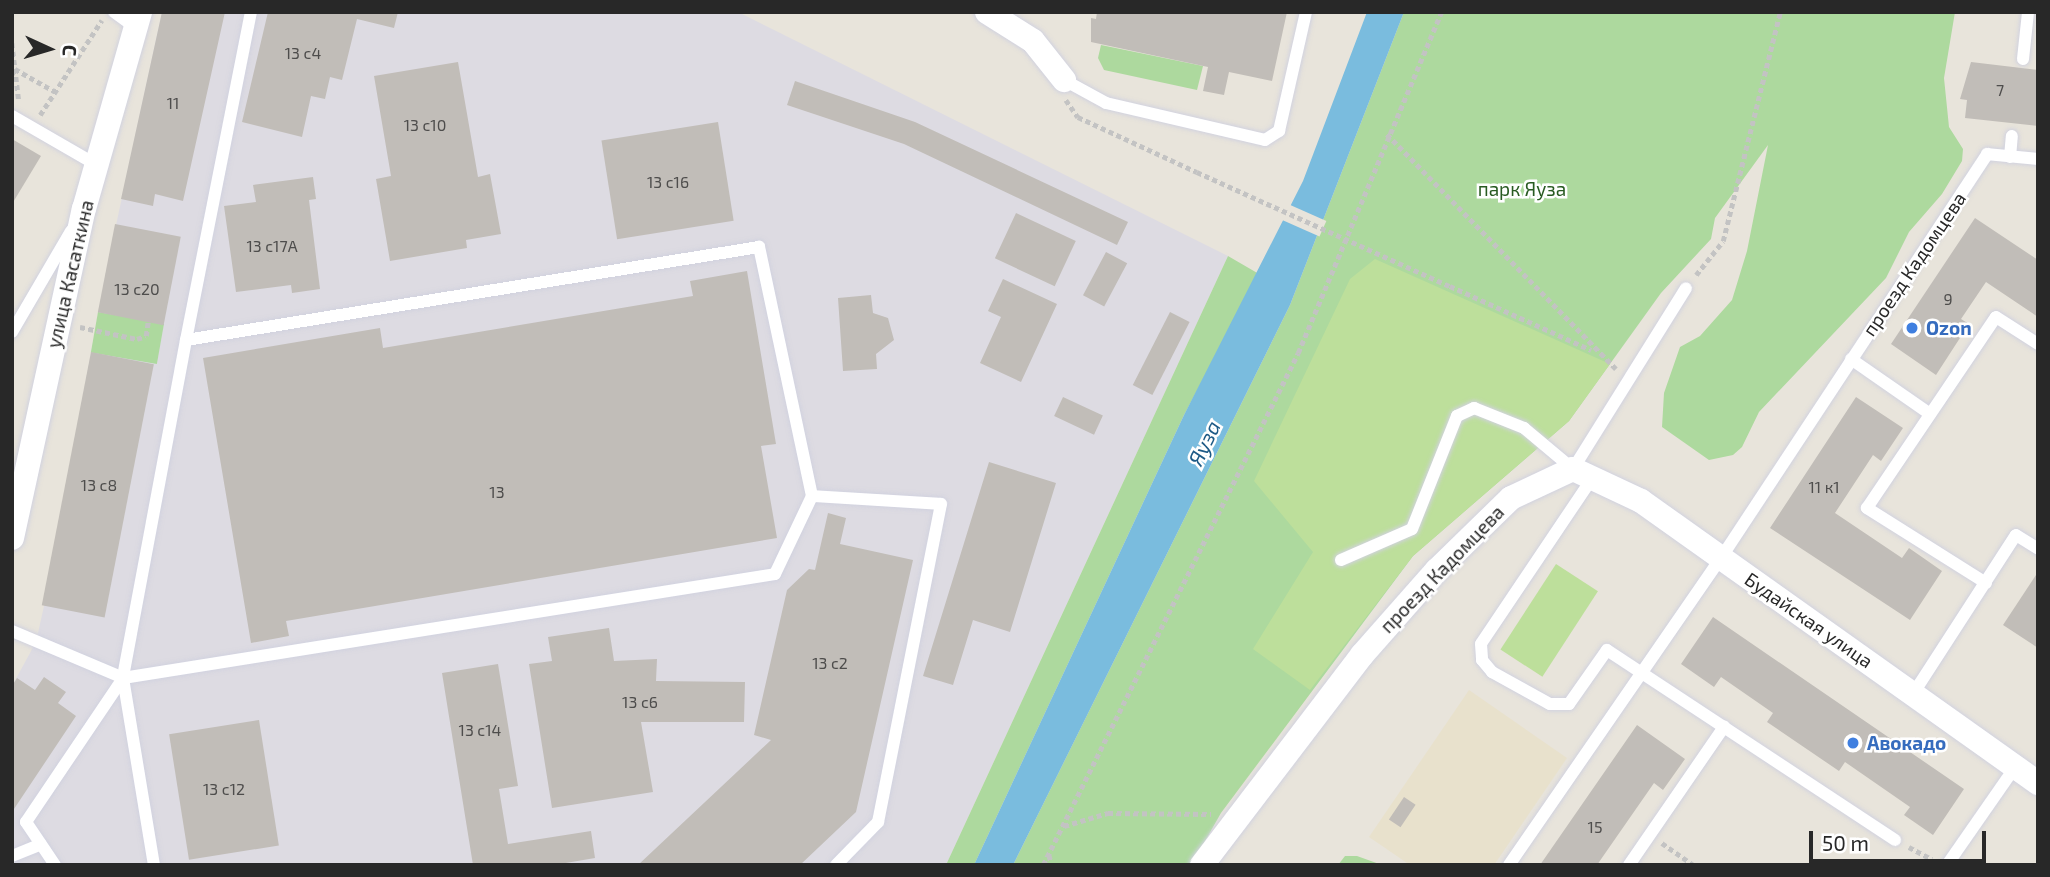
<!DOCTYPE html>
<html>
<head>
<meta charset="utf-8">
<style>
  body { margin:0 }
  #map { position:relative; width:2050px; height:877px; overflow:hidden; background:#e8e4db; font-family:"Exo 2",sans-serif }
  div>[style] { position:absolute }
  [style*='--x'] { left:calc(var(--x)*1px); top:calc(var(--y)*1px); width:calc(var(--w)*1px); rotate:calc(var(--a)*1deg) }
  .industrial>* { inset:0; background:#dddbe2 }
  .education>* { inset:0; background:#e8e1cc }
  .green>* { inset:0; background:#add99e; transform-origin:0 0 }
  .pitch>* { inset:0; background:#bddf9b; transform-origin:0 0 }
  .water>* { inset:0; background:#7abcde }
  .pier>* { inset:0; background:#e8e4db; transform-origin:0 0 }
  .building>* { inset:0; background:#c1bdb8; transform-origin:0 0 }
  .path>* { height:4.5px; margin-top:-2.25px; transform-origin:0; background:repeating-linear-gradient(90deg,#c3c3c3 0 5px,transparent 0 8.5px) }
  .roads { filter:drop-shadow(0 0 2px #d1d2df) drop-shadow(0 0 2px #d1d2df) }
  .lane>* { height:12px; margin:-6px; padding:0 6px; transform-origin:6px; border-radius:6px; background:#fff }
  .street>* { height:24px; margin:-12px; padding:0 12px; transform-origin:12px; border-radius:12px; background:#fff }
  .path-bridge>* { height:4.5px; margin-top:-2.25px; transform-origin:0; background:repeating-linear-gradient(90deg,#c3c3c3 0 5px,transparent 0 8.5px) }
  .dots>* { width:19px; height:19px; translate:-50% -50%; box-sizing:border-box; border:4px solid #fff; border-radius:50% }
  span { translate:-50% -50%; white-space:nowrap; text-align:center; line-height:1.15; -webkit-text-stroke:5px #fff; paint-order:stroke }
  .number-label { font-size:16px; color:#4e4d4c }
  .number-label span { -webkit-text-stroke-width:0 }
  .park-label { font-size:19px; color:#295b22 }
  .street-label { font-size:19px; color:#282828 }
  .shop-label { font-size:19px; color:#366cbe; font-weight:700 }
  .left { translate:0 -50%; text-align:left }
  .water-label { font-size:21px; color:#1d5a86; font-style:italic }
  .frame { position:absolute; inset:0; border:14px solid #282828; pointer-events:none }
  .north { position:absolute; left:14px; top:14px; width:70px; height:70px; -webkit-text-stroke:5px #fff; paint-order:stroke; rotate:94deg; font-size:19px; font-weight:700; line-height:28px; text-align:center; color:#282828 }
  .north::after { content:''; display:block; margin:auto; width:24px; height:32px; background:#282828; clip-path:polygon(50% 0,100% 100%,50% 72%,0 100%) }
  .scale { position:absolute; left:1809px; top:831px; width:177px; height:32px; box-sizing:border-box; border:4px solid #282828; border-top:0; padding-left:9px; font-size:21px; line-height:24px; white-space:nowrap; color:#282828; -webkit-text-stroke:5px #fff; paint-order:stroke }
</style>
</head>
<body>
<div id="map">
  <div class="industrial">
    <div style="clip-path:polygon(162px 12px,738px 12px,1228px 256px,946px 865px,12px 865px,12px 686px,36px 642px,44px 606px,107px 267px)"></div>
  </div>
  <div class="education">
    <div style="clip-path:polygon(1469px 690px,1567px 758px,1494px 865px,1410px 865px,1369px 837px)"></div>
  </div>
  <div class="green">
    <div style="clip-path:polygon(1404px 12px,1955px 12px,1944px 78px,1949px 127px,1963px 149px,1962px 161px,1942px 194px,1909px 232px,1886px 278px,1759px 412px,1742px 447px,1733px 455px,1709px 460px,1662px 427px,1664px 393px,1680px 347px,1700px 336px,1732px 300px,1747px 251px,1768px 145px,1715px 218px,1711px 239px,1661px 293px,1569px 421px,1413px 556px,1221px 813px,1195px 859px,1198px 865px,1013px 865px,1290px 305px)"></div>
    <div style="clip-path:polygon(1101px 45px,1203px 66px,1197px 90px,1104px 70px,1098px 58px)"></div>
    <div style="clip-path:polygon(1228px 256px,1259px 274px,1184px 415px,974px 865px,946px 865px)"></div>
    <div style="left:98px;top:312px;width:67px;height:41px;rotate:10deg"></div>
    <div style="clip-path:polygon(1345px 856px,1357px 856px,1382px 865px,1338px 865px)"></div>
  </div>
  <div class="pitch">
    <div style="clip-path:polygon(1375px 259px,1610px 364px,1569px 421px,1413px 556px,1310px 690px,1253px 649px,1313px 552px,1254px 481px,1350px 279px)"></div>
    <div style="left:1556px;top:564px;width:50px;height:102px;rotate:33deg"></div>
  </div>
  <div class="water">
    <div style="clip-path:polygon(1367px 12px,1404px 12px,1290px 305px,1013px 865px,974px 865px,1184px 415px,1303px 181px)"></div>
  </div>
  <div class="pier">
    <div style="left:1288px;top:204px;width:42px;height:17px;rotate:24deg"></div>
  </div>
  <div class="building">
    <div style="clip-path:polygon(162px 12px,225px 12px,183px 201px,155px 194px,153px 206px,121px 199px)"></div>
    <div style="clip-path:polygon(268px 12px,398px 12px,394px 28px,357px 19px,342px 80px,330px 77px,325px 99px,311px 96px,302px 137px,242px 122px)"></div>
    <div style="clip-path:polygon(1097px 12px,1287px 12px,1272px 81px,1229px 72px,1224px 95px,1203px 91px,1208px 67px,1091px 42px,1091px 18px,1096px 19px)"></div>
    <div style="clip-path:polygon(458px 62px,478px 177px,490px 174px,501px 234px,466px 240px,467px 248px,390px 261px,376px 179px,391px 176px,374px 76px)"></div>
    <div style="clip-path:polygon(1971px 62px,2038px 70px,2038px 126px,1965px 118px,1967px 100px,1960px 99px)"></div>
    <div style="clip-path:polygon(795px 81px,915px 122px,1128px 222px,1117px 245px,904px 144px,787px 105px)"></div>
    <div style="left:718px;top:122px;width:100px;height:118px;rotate:81deg"></div>
    <div style="clip-path:polygon(12px 139px,41px 156px,12px 204px)"></div>
    <div style="clip-path:polygon(313px 177px,316px 199px,309px 200px,320px 289px,292px 293px,291px 285px,236px 292px,224px 206px,256px 202px,253px 185px)"></div>
    <div style="left:1016px;top:213px;width:66px;height:50px;rotate:25deg"></div>
    <div style="clip-path:polygon(1975px 218px,2038px 260px,2038px 317px,1986px 282px,1961px 319px,1969px 324px,1936px 375px,1891px 344px)"></div>
    <div style="left:115px;top:224px;width:67px;height:90px;rotate:11deg"></div>
    <div style="left:1106px;top:252px;width:24px;height:49px;rotate:28deg"></div>
    <div style="clip-path:polygon(747px 271px,776px 444px,761px 446px,777px 538px,286px 621px,289px 636px,251px 643px,203px 358px,380px 328px,383px 348px,693px 296px,690px 281px)"></div>
    <div style="clip-path:polygon(1003px 279px,1057px 304px,1021px 382px,980px 363px,1001px 317px,988px 311px)"></div>
    <div style="clip-path:polygon(871px 295px,873px 313px,888px 318px,894px 340px,876px 354px,877px 369px,843px 371px,838px 298px)"></div>
    <div style="left:1170px;top:312px;width:22px;height:82px;rotate:27deg"></div>
    <div style="left:91px;top:352px;width:64px;height:258px;rotate:11deg"></div>
    <div style="left:1063px;top:397px;width:44px;height:21px;rotate:25deg"></div>
    <div style="clip-path:polygon(1856px 397px,1903px 428px,1881px 461px,1873px 455px,1835px 513px,1902px 558px,1909px 548px,1942px 571px,1910px 620px,1770px 528px)"></div>
    <div style="clip-path:polygon(989px 462px,1056px 483px,1010px 632px,973px 620px,953px 685px,923px 676px)"></div>
    <div style="clip-path:polygon(828px 513px,846px 518px,840px 544px,913px 560px,856px 812px,800px 865px,638px 865px,771px 740px,754px 735px,787px 590px,809px 569px,815px 570px)"></div>
    <div style="clip-path:polygon(2038px 572px,2038px 648px,2003px 625px)"></div>
    <div style="clip-path:polygon(1713px 617px,1964px 789px,1933px 835px,1904px 815px,1910px 807px,1845px 762px,1839px 771px,1767px 722px,1773px 713px,1721px 677px,1714px 687px,1681px 664px)"></div>
    <div style="clip-path:polygon(609px 628px,614px 661px,657px 659px,656px 681px,745px 682px,744px 722px,641px 722px,653px 792px,552px 808px,529px 664px,552px 661px,548px 637px)"></div>
    <div style="clip-path:polygon(498px 664px,518px 786px,499px 789px,508px 844px,591px 831px,595px 858px,554px 865px,473px 865px,442px 673px)"></div>
    <div style="clip-path:polygon(44px 677px,66px 692px,58px 703px,76px 716px,12px 812px,12px 686px,17px 678px,35px 690px)"></div>
    <div style="left:259px;top:720px;width:127px;height:91px;rotate:81deg"></div>
    <div style="clip-path:polygon(1637px 725px,1685px 759px,1663px 790px,1654px 783px,1597px 865px,1540px 865px)"></div>
    <div style="left:1404px;top:797px;width:14px;height:27px;rotate:34deg"></div>
  </div>
  <div class="path">
    <div style="--x:12;--y:43;--w:59;--a:83.2"></div>
    <div style="--x:12;--y:74;--w:6;--a:-59"></div>
    <div style="--x:15;--y:69;--w:45;--a:29.4"></div>
    <div style="--x:1066;--y:100;--w:21;--a:55"></div>
    <div style="--x:1078;--y:117;--w:131;--a:24.8"></div>
    <div style="--x:40;--y:115;--w:113;--a:-56.9"></div>
    <div style="--x:1387;--y:134;--w:328;--a:45.7"></div>
    <div style="--x:1696;--y:275;--w:43;--a:-51.5"></div>
    <div style="--x:1723;--y:241;--w:236;--a:-76"></div>
    <div style="--x:1450;--y:286;--w:155;--a:24.4"></div>
    <div style="--x:80;--y:327;--w:58;--a:11.9"></div>
    <div style="--x:137;--y:339;--w:9;--a:-18"></div>
    <div style="--x:146;--y:336;--w:15;--a:-82"></div>
    <div style="--x:1064;--y:826;--w:46;--a:-16.5"></div>
    <div style="--x:1108;--y:813;--w:103;--a:0.6"></div>
    <div style="--x:1662;--y:843;--w:39;--a:35"></div>
    <div style="--x:1909;--y:847;--w:26;--a:28"></div>
    <div style="--x:1049;--y:855;--w:10;--a:73"></div>
    <div style="--x:1043;--y:865;--w:572;--a:-63.52"></div>
    <div style="--x:1298;--y:353;--w:370;--a:-67.2"></div>
  </div>
  <div class="roads">
    <div class="lane">
      <div style="--x:114;--y:12;--w:26;--a:36"></div>
      <div style="--x:2023;--y:59;--w:47;--a:-83.9"></div>
      <div style="--x:1064;--y:80;--w:48;--a:28.7"></div>
      <div style="--x:1106;--y:103;--w:163;--a:13.1"></div>
      <div style="--x:1265;--y:140;--w:17;--a:-33"></div>
      <div style="--x:1279;--y:131;--w:122;--a:-77.2"></div>
      <div style="--x:12;--y:116;--w:96;--a:30"></div>
      <div style="--x:2010;--y:157;--w:21;--a:-85"></div>
      <div style="--x:12;--y:332;--w:117;--a:-59.7"></div>
      <div style="--x:186;--y:340;--w:334;--a:-78.8"></div>
      <div style="--x:1851;--y:359;--w:96;--a:34.8"></div>
      <div style="--x:1591;--y:480;--w:197;--a:123.9"></div>
      <div style="--x:1481;--y:644;--w:16;--a:86"></div>
      <div style="--x:1482;--y:660;--w:16;--a:50"></div>
      <div style="--x:1492;--y:672;--w:66;--a:28.9"></div>
      <div style="--x:1550;--y:704;--w:19;--a:0"></div>
      <div style="--x:1569;--y:704;--w:66;--a:-54.9"></div>
      <div style="--x:1607;--y:650;--w:345;--a:33.4"></div>
      <div style="--x:812;--y:496;--w:129;--a:3.5"></div>
      <div style="--x:941;--y:504;--w:324;--a:101.2"></div>
      <div style="--x:878;--y:822;--w:60;--a:134.3"></div>
      <div style="--x:1341;--y:560;--w:77;--a:-23.6"></div>
      <div style="--x:1412;--y:529;--w:122;--a:-68.3"></div>
      <div style="--x:1457;--y:416;--w:19;--a:-25"></div>
      <div style="--x:1474;--y:408;--w:54;--a:21.8"></div>
      <div style="--x:1524;--y:428;--w:64;--a:39.9"></div>
      <div style="--x:1573;--y:469;--w:213;--a:-58"></div>
      <div style="--x:1986;--y:583;--w:141;--a:-147.8"></div>
      <div style="--x:1867;--y:508;--w:230;--a:-56"></div>
      <div style="--x:1996;--y:317;--w:50;--a:32.7"></div>
      <div style="--x:12;--y:631;--w:121;--a:22.9"></div>
      <div style="--x:123;--y:678;--w:660;--a:-9.06"></div>
      <div style="--x:775;--y:574;--w:86;--a:-64.6"></div>
      <div style="--x:812;--y:496;--w:255;--a:-102"></div>
      <div style="--x:759;--y:247;--w:580;--a:170.78"></div>
      <div style="--x:186;--y:340;--w:344;--a:100.6"></div>
      <div style="--x:1913;--y:694;--w:189;--a:-57.1"></div>
      <div style="--x:2016;--y:535;--w:26;--a:32"></div>
      <div style="--x:12;--y:856;--w:31;--a:-22"></div>
      <div style="--x:55;--y:865;--w:52;--a:-124"></div>
      <div style="--x:26;--y:822;--w:174;--a:-56"></div>
      <div style="--x:123;--y:678;--w:190;--a:80.6"></div>
      <div style="--x:1509;--y:865;--w:373;--a:-55.4"></div>
      <div style="--x:1721;--y:558;--w:484;--a:-56.6"></div>
      <div style="--x:1987;--y:154;--w:51;--a:5.6"></div>
      <div style="--x:1629;--y:865;--w:168;--a:-55.5"></div>
      <div style="--x:1947;--y:865;--w:119;--a:-55.2"></div>
    </div>
    <div class="street">
      <div style="--x:987;--y:12;--w:54;--a:32.2"></div>
      <div style="--x:1033;--y:41;--w:50;--a:51.5"></div>
      <div style="--x:12;--y:538;--w:337;--a:-77.7"></div>
      <div style="--x:84;--y:209;--w:205;--a:-74.1"></div>
      <div style="--x:1202;--y:865;--w:264;--a:-52.7"></div>
      <div style="--x:1362;--y:655;--w:113;--a:-48.6"></div>
      <div style="--x:1437;--y:570;--w:103;--a:-44.2"></div>
      <div style="--x:1511;--y:498;--w:68;--a:-25.1"></div>
      <div style="--x:1573;--y:469;--w:75;--a:25.2"></div>
      <div style="--x:1641;--y:501;--w:487;--a:35.4"></div>
    </div>
  </div>
  <div class="path-bridge">
    <div style="--x:1197;--y:172;--w:277;--a:24.3"></div>
  </div>
  <div class="dots">
    <div style="left:1912px;top:328px;background:#3f7fe0"></div>
    <div style="left:1853px;top:743px;background:#3f7fe0"></div>
  </div>
  <div class="number-label">
    <span style="left:303px;top:53px">13 с4</span>
    <span style="left:2000px;top:90px">7</span>
    <span style="left:173px;top:103px">11</span>
    <span style="left:425px;top:125px">13 с10</span>
    <span style="left:668px;top:182px">13 с16</span>
    <span style="left:272px;top:246px">13 с17А</span>
    <span style="left:137px;top:289px">13 с20</span>
    <span style="left:1948px;top:299px">9</span>
    <span style="left:99px;top:485px">13 с8</span>
    <span style="left:1824px;top:487px">11 к1</span>
    <span style="left:497px;top:492px">13</span>
    <span style="left:830px;top:663px">13 с2</span>
    <span style="left:640px;top:702px">13 с6</span>
    <span style="left:480px;top:730px">13 с14</span>
    <span style="left:224px;top:789px">13 с12</span>
    <span style="left:1595px;top:827px">15</span>
  </div>
  <div class="park-label">
    <span style="left:1522px;top:189px">парк Яуза</span>
  </div>
  <div class="street-label">
    <span style="left:1914px;top:264px;rotate:-56deg">проезд Кадомцева</span>
    <span style="left:70px;top:274px;rotate:-77deg">улица Касаткина</span>
    <span style="left:1442px;top:569px;rotate:-46deg">проезд Кадомцева</span>
    <span style="left:1809px;top:620px;rotate:35deg">Будайская улица</span>
  </div>
  <div class="shop-label">
    <span class="left" style="left:1926px;top:328px">Ozon</span>
    <span class="left" style="left:1867px;top:743px">Авокадо</span>
  </div>
  <div class="water-label">
    <span style="left:1204px;top:443px;rotate:-64deg">Яуза</span>
  </div>
  <div class="frame"></div>
  <div class="north">С</div>
  <div class="scale">50 m</div>
</div>
</body>
</html>
